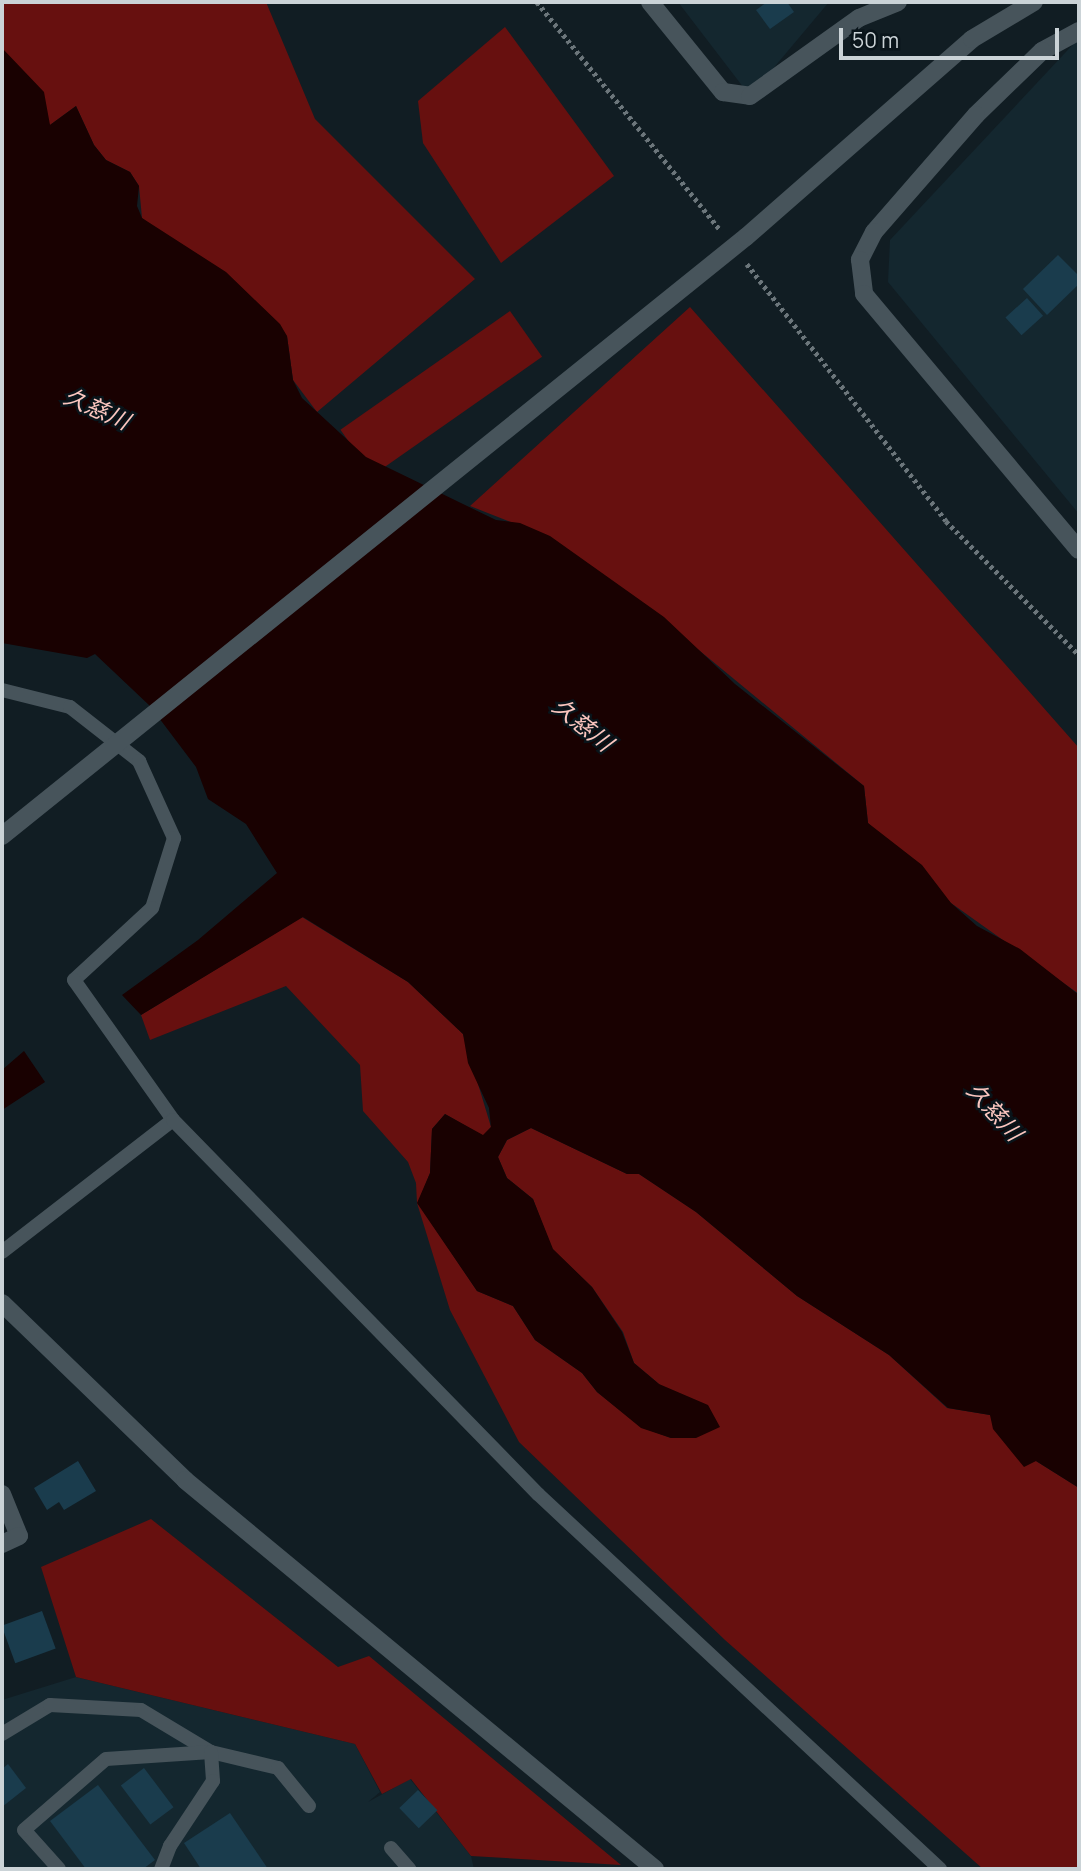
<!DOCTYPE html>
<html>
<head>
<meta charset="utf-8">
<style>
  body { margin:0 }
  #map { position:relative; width:1081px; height:1871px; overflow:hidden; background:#111d23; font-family:Manrope,"Noto Sans JP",sans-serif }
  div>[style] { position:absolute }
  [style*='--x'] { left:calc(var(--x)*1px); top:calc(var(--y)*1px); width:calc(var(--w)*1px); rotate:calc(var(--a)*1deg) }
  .built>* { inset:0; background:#14272f }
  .green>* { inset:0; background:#67100f; transform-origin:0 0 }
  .water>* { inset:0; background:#190101 }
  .building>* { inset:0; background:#1a3c4d; transform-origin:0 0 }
  .path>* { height:4.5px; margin-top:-2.25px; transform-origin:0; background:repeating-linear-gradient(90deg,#6c767b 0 3.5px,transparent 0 7px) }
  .lane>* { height:14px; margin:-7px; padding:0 7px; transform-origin:7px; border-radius:7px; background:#47545b }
  .street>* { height:18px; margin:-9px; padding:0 9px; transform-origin:9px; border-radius:9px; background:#47545b }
  .secondary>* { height:18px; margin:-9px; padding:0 9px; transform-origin:9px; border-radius:9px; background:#47545b }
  span { translate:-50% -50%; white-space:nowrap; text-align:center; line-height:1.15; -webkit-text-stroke:5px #09141a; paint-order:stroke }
  .water-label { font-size:23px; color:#fbc6bf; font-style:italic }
  .frame { position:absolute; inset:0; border:4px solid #cbd3d7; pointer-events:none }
  .scale { position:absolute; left:839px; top:28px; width:220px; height:32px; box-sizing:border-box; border:4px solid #cbd3d7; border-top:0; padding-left:9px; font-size:21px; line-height:24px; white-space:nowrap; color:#cbd3d7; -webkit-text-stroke:5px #09141a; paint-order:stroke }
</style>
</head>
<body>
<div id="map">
  <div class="built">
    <div style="clip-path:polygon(678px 2px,829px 2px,750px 96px)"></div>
    <div style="clip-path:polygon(1079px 38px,1079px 514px,888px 282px,890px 240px)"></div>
    <div style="clip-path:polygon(76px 1677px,355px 1744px,380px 1792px,368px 1802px,410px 1779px,471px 1856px,474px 1869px,2px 1869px,2px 1700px)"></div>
  </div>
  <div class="green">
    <div style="clip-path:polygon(2px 2px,266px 2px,315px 119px,475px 279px,317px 412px,293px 380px,287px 336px,142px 218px,139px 186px,130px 172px,106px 160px,94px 145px,76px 106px,50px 125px,2px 48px)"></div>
    <div style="clip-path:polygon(505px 27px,614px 176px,501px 263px,423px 143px,418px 101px)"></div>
    <div style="clip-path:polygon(690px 307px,1079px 748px,1079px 994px,951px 903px,868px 823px,864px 786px,700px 651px,531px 530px,470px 506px)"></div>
    <div style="left:510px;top:311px;width:56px;height:207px;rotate:55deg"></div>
    <div style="clip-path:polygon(302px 917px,408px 982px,463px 1034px,491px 1127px,483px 1136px,445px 1114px,432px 1129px,430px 1173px,418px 1203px,477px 1291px,513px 1306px,535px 1340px,582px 1373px,597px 1392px,641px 1427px,671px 1438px,696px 1438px,659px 1384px,634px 1363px,623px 1332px,592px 1287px,552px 1249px,533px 1199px,507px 1178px,498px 1157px,507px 1140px,531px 1128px,627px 1174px,639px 1174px,696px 1212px,797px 1296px,889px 1355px,947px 1408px,990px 1415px,1036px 1461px,1079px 1488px,1079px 1869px,983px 1869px,725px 1640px,519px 1442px,450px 1310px,417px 1203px,416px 1183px,408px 1162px,363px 1111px,360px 1065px,286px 986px,150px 1040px,141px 1015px)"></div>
    <div style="clip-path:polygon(151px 1519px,338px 1667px,369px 1656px,621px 1865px,471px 1856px,411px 1779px,382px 1794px,355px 1744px,76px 1677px,41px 1567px)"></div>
  </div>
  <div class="water">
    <div style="clip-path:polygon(2px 48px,44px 92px,50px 125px,76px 106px,94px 145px,106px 160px,130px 172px,139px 186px,137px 206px,142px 218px,226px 272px,280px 324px,287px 336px,293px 380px,302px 398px,366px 457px,496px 520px,520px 523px,550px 536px,664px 617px,735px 684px,864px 786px,868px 823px,922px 865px,951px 903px,977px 926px,1020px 949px,1079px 995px,1079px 1488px,1036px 1461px,1024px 1467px,993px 1429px,990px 1415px,948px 1408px,889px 1355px,797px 1296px,696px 1212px,639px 1174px,627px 1174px,531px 1128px,507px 1140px,498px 1157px,507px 1178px,533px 1199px,553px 1249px,592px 1287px,622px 1332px,634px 1363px,659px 1384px,708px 1405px,720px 1427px,696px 1438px,671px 1438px,641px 1428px,597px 1392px,582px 1373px,535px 1340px,513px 1306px,477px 1291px,417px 1203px,430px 1173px,432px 1129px,445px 1114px,483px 1135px,491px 1127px,489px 1108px,468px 1063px,463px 1034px,408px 982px,303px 917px,141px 1015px,122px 995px,198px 940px,277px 873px,246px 824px,208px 799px,196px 767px,150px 706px,95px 654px,87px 658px,2px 643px)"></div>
    <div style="clip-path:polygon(24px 1051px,45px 1082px,2px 1110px,2px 1070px)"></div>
  </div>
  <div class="building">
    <div style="clip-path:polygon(767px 2px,787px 2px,794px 12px,770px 29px,756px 10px)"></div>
    <div style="clip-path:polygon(1058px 255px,1079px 276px,1079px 284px,1047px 315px,1023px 289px)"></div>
    <div style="left:1027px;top:298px;width:24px;height:29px;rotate:48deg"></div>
    <div style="clip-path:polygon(78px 1461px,96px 1491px,64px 1510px,59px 1502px,47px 1510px,34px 1488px)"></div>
    <div style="left:42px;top:1611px;width:40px;height:43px;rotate:70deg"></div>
    <div style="clip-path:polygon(8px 1764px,26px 1788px,2px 1807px,2px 1769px)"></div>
    <div style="left:144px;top:1768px;width:49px;height:29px;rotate:53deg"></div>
    <div style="clip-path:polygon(98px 1785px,155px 1860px,143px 1869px,86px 1869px,50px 1821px)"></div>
    <div style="left:418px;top:1790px;width:28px;height:26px;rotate:46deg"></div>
    <div style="clip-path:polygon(230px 1813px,268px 1869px,201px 1869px,184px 1843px)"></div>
  </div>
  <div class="path">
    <div style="--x:537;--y:2;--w:292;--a:51.2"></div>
    <div style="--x:747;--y:264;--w:325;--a:52.2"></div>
    <div style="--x:946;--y:521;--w:189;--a:45.2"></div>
  </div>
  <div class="lane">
    <div style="--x:2;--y:690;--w:70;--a:14"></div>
    <div style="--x:70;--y:707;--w:88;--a:38"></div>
    <div style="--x:139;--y:761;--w:85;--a:65.6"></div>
    <div style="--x:174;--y:838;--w:73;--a:107.4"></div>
    <div style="--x:152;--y:908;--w:106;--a:137.3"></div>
    <div style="--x:74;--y:980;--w:171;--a:54.7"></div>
    <div style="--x:2;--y:1252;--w:216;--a:-37.7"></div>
    <div style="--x:173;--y:1120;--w:523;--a:45.7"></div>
    <div style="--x:538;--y:1494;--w:550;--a:43.01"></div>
    <div style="--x:2;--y:1734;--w:56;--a:-31.1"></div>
    <div style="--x:50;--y:1705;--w:91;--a:3.1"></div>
    <div style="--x:141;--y:1710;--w:82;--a:31"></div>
    <div style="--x:211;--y:1752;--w:69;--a:13.4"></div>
    <div style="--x:278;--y:1768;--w:49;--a:50.8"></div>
    <div style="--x:391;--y:1848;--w:28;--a:49"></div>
    <div style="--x:59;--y:1869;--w:52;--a:-131.9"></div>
    <div style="--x:24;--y:1830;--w:108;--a:-40.9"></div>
    <div style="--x:106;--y:1759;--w:105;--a:-3.8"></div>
    <div style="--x:211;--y:1752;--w:29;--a:86"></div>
    <div style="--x:213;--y:1781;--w:78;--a:123.5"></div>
    <div style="--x:170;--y:1846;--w:25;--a:111"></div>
  </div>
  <div class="street">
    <div style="--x:650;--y:2;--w:116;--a:51"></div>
    <div style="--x:723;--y:92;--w:27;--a:8"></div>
    <div style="--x:750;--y:96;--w:134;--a:-35.6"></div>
    <div style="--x:859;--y:18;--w:42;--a:-22.3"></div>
    <div style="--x:1079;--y:31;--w:42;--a:151.6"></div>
    <div style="--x:1042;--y:51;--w:92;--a:135.9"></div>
    <div style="--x:976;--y:115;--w:155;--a:131.1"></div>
    <div style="--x:874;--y:232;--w:31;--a:117"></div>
    <div style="--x:860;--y:260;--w:34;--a:83"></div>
    <div style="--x:864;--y:294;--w:334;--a:50"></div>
    <div style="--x:2;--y:1303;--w:255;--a:44"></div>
    <div style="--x:185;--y:1480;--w:610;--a:39.61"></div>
    <div style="--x:2;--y:1494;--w:45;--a:68"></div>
    <div style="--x:19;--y:1536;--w:19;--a:155"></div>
  </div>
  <div class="secondary">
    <div style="--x:2;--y:836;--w:955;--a:-38.84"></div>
    <div style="--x:746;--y:237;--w:300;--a:-41.2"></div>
    <div style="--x:972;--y:39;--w:72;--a:-30.8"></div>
  </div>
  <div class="water-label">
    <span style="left:97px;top:408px;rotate:24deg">久慈川</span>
    <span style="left:583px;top:724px;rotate:39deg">久慈川</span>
    <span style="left:995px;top:1111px;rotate:48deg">久慈川</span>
  </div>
  <div class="frame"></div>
  <div class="scale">50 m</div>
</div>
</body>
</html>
